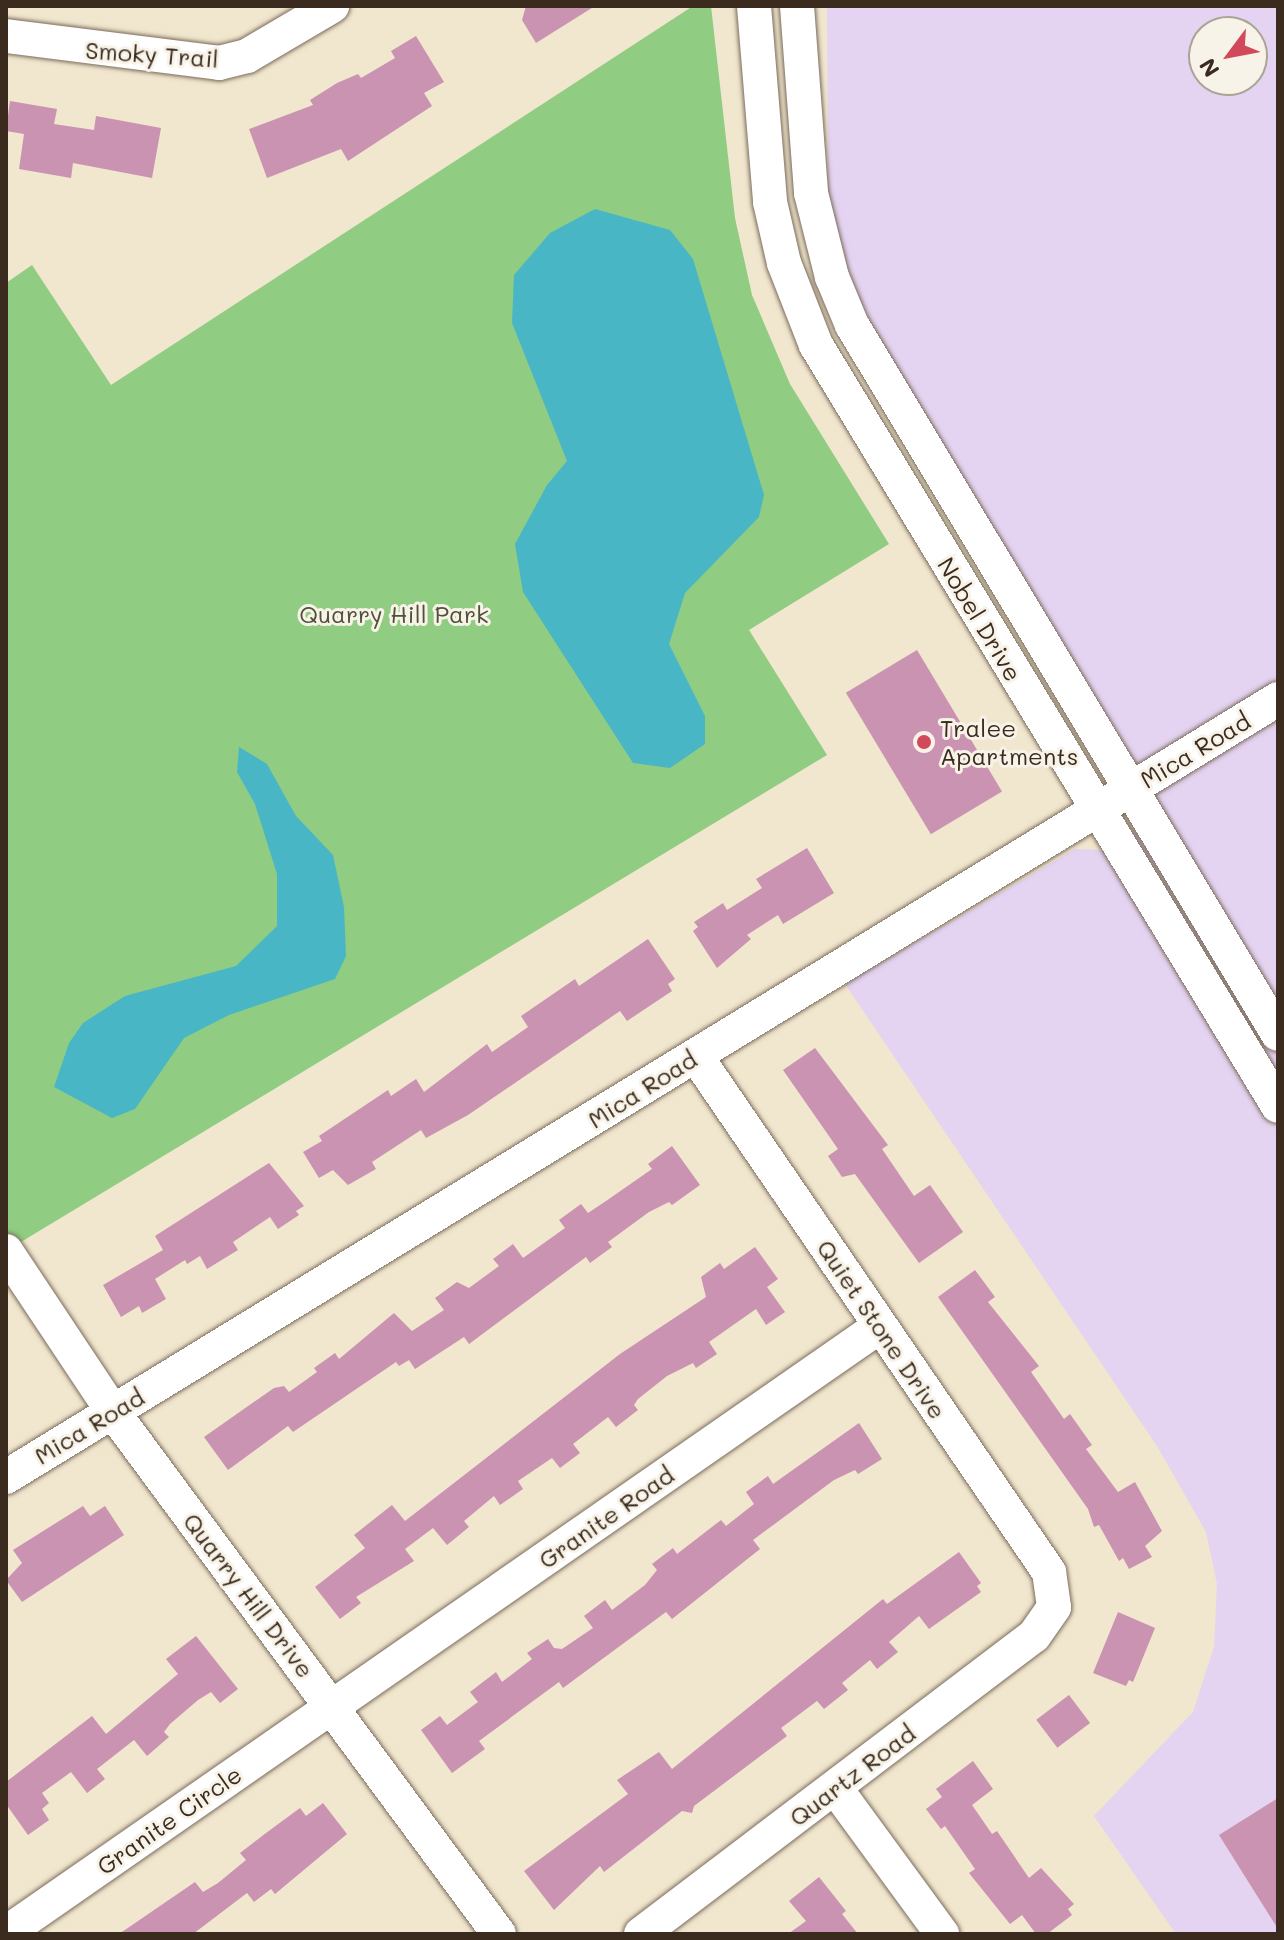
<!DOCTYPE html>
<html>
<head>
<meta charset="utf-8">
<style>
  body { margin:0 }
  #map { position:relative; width:1284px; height:1940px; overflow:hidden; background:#f1e6ce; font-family:Mali,sans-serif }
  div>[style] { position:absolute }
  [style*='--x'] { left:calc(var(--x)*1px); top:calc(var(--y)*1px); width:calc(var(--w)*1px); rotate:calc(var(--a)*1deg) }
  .built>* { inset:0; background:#e4d3f1 }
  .green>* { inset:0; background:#90cc81 }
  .water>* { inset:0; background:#49b6c6 }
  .building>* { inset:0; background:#ca93b2; transform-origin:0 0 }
  .roads { filter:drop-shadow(0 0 2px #7b6c5c) drop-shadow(0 0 2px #7b6c5c) }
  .minor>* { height:34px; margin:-17px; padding:0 17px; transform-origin:17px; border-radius:17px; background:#fff }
  .dots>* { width:22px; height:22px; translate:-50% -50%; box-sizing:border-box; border:4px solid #f7f3e8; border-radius:50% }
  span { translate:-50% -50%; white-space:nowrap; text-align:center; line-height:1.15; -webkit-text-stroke:6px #f7f3e8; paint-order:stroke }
  .street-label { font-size:24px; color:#3b2a1e }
  .park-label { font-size:24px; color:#505237 }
  .poi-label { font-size:24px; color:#3b2a1e }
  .left { translate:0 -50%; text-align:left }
  .frame { position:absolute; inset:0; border:8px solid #3b2a1e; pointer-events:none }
  .north { position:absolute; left:1188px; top:16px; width:80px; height:80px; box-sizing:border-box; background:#f7f3e8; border:2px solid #aca397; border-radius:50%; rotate:238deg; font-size:22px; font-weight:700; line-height:32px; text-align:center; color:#3b2a1e }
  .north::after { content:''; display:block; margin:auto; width:28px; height:36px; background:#d1495b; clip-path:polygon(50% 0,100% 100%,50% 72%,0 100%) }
</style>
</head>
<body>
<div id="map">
  <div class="built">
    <div style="clip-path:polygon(evenodd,827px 6px,1278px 6px,1278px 1934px,1176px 1934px,1094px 1816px,1193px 1712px,1214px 1647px,1217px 1584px,1206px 1532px,1157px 1446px,845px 984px,1075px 849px,1101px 850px,1163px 812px,891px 365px,848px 277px,828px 191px,827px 6px,1204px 32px,1252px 32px,1252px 80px,1204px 80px,1204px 32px)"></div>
  </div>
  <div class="green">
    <div style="clip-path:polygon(693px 6px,711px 6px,735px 218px,752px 295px,790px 384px,889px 544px,749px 630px,827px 755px,6px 1251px,6px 283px,32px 265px,111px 385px)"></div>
  </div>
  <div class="water">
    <div style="clip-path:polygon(595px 209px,670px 230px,693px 259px,764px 495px,759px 517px,685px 593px,669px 644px,705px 716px,705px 744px,670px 768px,633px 763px,523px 592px,515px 544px,547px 485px,567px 461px,512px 323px,514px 275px,550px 233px)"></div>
    <div style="clip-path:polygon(239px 747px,267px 764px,296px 816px,333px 855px,344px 907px,346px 956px,335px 979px,229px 1015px,184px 1038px,135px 1109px,112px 1118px,54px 1087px,69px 1043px,83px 1023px,125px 996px,236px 966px,277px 926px,277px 874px,255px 804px,237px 772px)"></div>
  </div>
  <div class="building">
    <div style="clip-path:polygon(526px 6px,595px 6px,536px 43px,522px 20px)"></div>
    <div style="clip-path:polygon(416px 36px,444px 82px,424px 93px,432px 106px,348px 161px,341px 149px,267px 178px,249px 129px,313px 105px,310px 100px,337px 83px,358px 74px,361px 78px,395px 58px,391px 51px)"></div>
    <div style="clip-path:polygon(10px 101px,57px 109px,54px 124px,94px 130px,96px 116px,161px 128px,152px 178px,73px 163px,71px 178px,19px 169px,24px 134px,6px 131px)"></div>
    <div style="left:917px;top:650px;width:165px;height:83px;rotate:59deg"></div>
    <div style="clip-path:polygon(807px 848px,834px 893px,783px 924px,778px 915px,747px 935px,751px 939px,717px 968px,693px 931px,698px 927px,694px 922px,723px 903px,727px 910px,762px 888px,756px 879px)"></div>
    <div style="clip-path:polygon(648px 939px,675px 979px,668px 984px,672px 991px,627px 1021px,620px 1011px,468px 1115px,426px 1138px,421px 1130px,372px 1162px,376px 1169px,348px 1185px,333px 1170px,319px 1178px,303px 1152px,322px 1141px,319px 1136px,388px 1090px,391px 1096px,416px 1079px,424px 1092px,487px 1044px,492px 1052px,528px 1027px,521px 1016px,575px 979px,579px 986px)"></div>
    <div style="clip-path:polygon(815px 1048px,888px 1145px,882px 1149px,914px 1196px,930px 1185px,963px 1232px,919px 1263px,855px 1174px,842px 1177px,828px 1156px,838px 1149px,783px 1070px)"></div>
    <div style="clip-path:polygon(672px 1146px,700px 1185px,672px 1205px,669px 1202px,649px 1212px,608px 1242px,612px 1247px,590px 1263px,586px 1257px,469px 1344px,464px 1337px,415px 1369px,409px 1360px,399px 1366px,396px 1362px,293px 1432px,288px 1426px,228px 1470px,204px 1437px,274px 1388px,284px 1386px,289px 1392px,317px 1372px,314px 1368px,335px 1353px,339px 1359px,394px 1313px,412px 1331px,444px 1310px,435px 1298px,457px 1282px,469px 1288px,499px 1266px,493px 1259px,513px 1244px,523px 1258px,565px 1228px,559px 1220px,581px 1204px,588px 1213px,606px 1201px,652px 1169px,648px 1164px)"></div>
    <div style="clip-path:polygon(269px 1163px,304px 1206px,296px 1211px,299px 1215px,278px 1229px,270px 1217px,233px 1242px,238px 1250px,207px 1269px,200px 1256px,187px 1264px,185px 1260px,155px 1279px,166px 1299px,142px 1313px,139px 1306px,121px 1317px,103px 1285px,163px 1250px,155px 1236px)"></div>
    <div style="clip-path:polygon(755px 1247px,778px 1279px,767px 1287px,785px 1312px,766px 1325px,756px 1309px,709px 1342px,717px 1354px,696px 1368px,693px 1363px,667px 1376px,638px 1399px,634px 1405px,638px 1410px,616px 1427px,608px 1417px,573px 1444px,580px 1453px,560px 1468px,552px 1458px,518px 1481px,523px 1489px,500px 1505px,494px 1496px,464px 1521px,469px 1527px,447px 1545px,433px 1528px,405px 1549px,414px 1561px,356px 1597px,361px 1603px,340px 1619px,315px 1587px,365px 1548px,354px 1535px,392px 1505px,405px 1521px,620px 1354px,706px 1297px,701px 1277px,720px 1263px,724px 1269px)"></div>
    <div style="clip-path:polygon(975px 1270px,995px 1297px,988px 1302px,1039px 1366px,1031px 1372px,1064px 1419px,1070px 1414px,1092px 1445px,1086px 1449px,1118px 1492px,1135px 1482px,1162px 1531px,1145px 1546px,1152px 1557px,1129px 1569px,1123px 1558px,1119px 1561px,1099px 1525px,1094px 1527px,1088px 1509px,938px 1297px)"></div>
    <div style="clip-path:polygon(859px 1423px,882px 1459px,858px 1474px,855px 1470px,834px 1480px,753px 1540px,760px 1549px,672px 1619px,666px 1612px,563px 1688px,559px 1682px,479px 1741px,485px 1749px,452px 1773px,421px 1730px,440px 1716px,447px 1725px,478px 1702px,470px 1692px,496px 1672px,502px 1682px,532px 1659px,527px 1653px,548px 1639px,554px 1648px,562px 1649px,593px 1628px,584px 1616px,605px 1600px,612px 1610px,645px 1585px,657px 1570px,652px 1564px,673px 1548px,677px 1554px,721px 1520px,726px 1526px,754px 1504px,746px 1492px,768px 1476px,773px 1484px)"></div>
    <div style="clip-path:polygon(83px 1506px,90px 1516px,105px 1506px,124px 1535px,22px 1602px,6px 1580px,22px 1563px,13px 1550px)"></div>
    <div style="clip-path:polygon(959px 1552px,981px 1583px,977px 1586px,981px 1592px,929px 1629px,919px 1616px,889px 1642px,898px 1652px,877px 1669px,870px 1660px,842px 1683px,848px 1690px,824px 1709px,817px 1701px,781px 1728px,787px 1736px,694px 1806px,692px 1813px,682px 1811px,604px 1872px,600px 1866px,554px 1910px,524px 1871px,628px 1794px,617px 1780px,659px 1752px,672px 1769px,883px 1599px,887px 1604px)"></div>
    <div style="clip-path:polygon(1118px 1612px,1155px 1628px,1133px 1682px,1129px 1680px,1126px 1686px,1093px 1673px)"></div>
    <div style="clip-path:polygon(196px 1636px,238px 1689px,220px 1703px,211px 1692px,198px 1700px,170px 1724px,164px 1732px,169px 1737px,147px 1756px,134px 1740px,97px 1769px,105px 1779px,87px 1793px,71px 1772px,42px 1793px,49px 1803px,42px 1809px,49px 1820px,28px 1835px,6px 1804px,6px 1782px,92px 1716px,106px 1734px,178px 1674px,166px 1659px)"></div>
    <div style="left:1069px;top:1695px;width:35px;height:41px;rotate:53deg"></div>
    <div style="clip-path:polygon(973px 1761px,993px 1789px,972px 1805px,992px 1834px,997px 1831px,1029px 1878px,1041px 1868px,1074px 1904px,1068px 1909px,1072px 1915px,1047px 1934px,1036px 1934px,1022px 1915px,1010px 1924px,969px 1873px,975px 1869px,945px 1826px,941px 1829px,926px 1809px,942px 1797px,936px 1789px)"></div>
    <div style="clip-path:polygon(1278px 1798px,1278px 1929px,1219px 1835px)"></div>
    <div style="clip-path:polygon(323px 1803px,347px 1834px,275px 1894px,271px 1889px,254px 1902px,247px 1893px,193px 1934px,119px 1934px,195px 1882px,203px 1892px,218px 1883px,246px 1860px,240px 1853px,266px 1833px,300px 1808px,306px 1816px)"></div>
    <div style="clip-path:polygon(819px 1877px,846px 1911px,842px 1914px,858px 1934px,788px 1934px,806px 1921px,789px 1901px)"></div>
  </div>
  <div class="roads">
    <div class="minor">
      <div style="--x:754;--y:6;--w:197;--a:85.3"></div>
      <div style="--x:770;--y:202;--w:63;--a:77.1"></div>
      <div style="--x:784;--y:263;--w:88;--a:68.7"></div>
      <div style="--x:816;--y:345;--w:890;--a:58.74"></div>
      <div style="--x:797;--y:6;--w:188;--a:85.7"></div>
      <div style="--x:811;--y:193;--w:87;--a:76"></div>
      <div style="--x:832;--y:277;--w:52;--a:67.4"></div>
      <div style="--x:852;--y:325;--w:827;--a:59"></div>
      <div style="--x:6;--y:36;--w:215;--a:7.2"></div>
      <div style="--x:219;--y:63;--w:29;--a:-14"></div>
      <div style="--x:247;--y:56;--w:99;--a:-30.5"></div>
      <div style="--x:6;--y:1251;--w:193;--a:56.4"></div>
      <div style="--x:113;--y:1412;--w:649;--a:53.52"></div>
      <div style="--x:6;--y:1477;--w:1491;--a:-31.45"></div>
      <div style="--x:836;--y:1789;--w:180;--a:53.8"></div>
      <div style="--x:6;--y:1933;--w:1063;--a:-34.77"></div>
      <div style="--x:641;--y:1934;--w:493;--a:-37.2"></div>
      <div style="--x:1034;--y:1636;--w:35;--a:-55"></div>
      <div style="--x:1054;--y:1607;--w:35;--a:-98"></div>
      <div style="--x:1049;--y:1572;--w:625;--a:-124.38"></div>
    </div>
  </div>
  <div class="dots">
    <div style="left:924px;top:742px;background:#d1495b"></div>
  </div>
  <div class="street-label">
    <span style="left:152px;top:54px;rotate:4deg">Smoky Trail</span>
    <span style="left:980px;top:619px;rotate:59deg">Nobel Drive</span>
    <span style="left:1195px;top:750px;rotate:-31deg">Mica Road</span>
    <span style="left:642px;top:1089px;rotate:-32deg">Mica Road</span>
    <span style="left:882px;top:1329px;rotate:56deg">Quiet Stone Drive</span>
    <span style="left:89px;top:1426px;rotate:-31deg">Mica Road</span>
    <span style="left:606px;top:1517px;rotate:-35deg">Granite Road</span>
    <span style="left:249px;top:1595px;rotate:53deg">Quarry Hill Drive</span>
    <span style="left:852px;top:1775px;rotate:-37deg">Quartz Road</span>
    <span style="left:169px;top:1820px;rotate:-35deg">Granite Circle</span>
  </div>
  <div class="park-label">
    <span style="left:394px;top:614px">Quarry Hill Park</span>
  </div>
  <div class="poi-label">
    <span class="left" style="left:940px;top:742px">Tralee<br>Apartments</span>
  </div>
  <div class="frame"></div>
  <div class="north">N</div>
</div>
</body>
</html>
